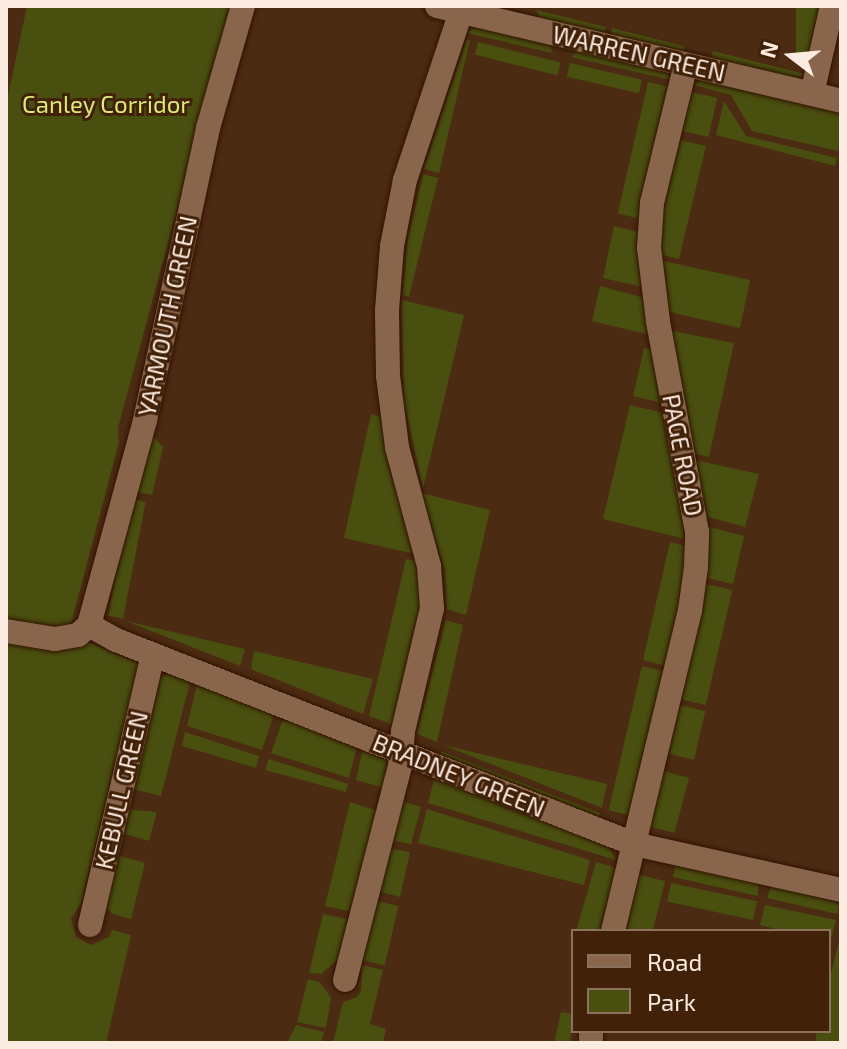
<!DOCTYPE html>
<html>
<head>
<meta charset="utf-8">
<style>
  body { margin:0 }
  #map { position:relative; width:847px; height:1049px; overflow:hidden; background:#4c2b13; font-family:"Exo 2",sans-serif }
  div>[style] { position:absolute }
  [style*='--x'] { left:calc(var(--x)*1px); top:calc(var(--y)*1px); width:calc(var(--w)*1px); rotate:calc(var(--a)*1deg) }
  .green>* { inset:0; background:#494f0f; transform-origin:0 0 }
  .roads { filter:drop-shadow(0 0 2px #301300) drop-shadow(0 0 2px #301300) }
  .minor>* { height:24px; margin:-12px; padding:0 12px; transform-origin:12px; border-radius:12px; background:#89654c }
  span { translate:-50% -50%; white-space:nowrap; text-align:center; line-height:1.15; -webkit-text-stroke:6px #412108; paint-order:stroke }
  .street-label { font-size:24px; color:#fcebe0 }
  .park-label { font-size:24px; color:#dae974 }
  .frame { position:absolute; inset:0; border:8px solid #fcebe0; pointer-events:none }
  .legend { position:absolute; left:571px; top:929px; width:260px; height:104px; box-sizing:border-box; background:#412108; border:2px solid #8c725e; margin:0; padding:10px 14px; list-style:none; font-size:24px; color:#fcebe0 }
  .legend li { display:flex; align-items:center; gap:16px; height:40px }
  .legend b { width:40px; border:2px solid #8c725e }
  .north { position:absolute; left:751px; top:16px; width:80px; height:80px; -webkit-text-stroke:6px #412108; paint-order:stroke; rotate:286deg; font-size:22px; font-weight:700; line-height:32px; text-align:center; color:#fcebe0 }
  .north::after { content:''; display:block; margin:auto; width:28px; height:36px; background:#fcebe0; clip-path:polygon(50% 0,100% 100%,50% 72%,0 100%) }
</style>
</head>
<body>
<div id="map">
  <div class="green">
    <div style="clip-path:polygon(27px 6px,232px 6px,118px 428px,119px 442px,71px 624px,83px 640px,139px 664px,81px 903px,71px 919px,76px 937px,91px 945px,109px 937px,112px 930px,131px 935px,106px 1043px,6px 1043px,6px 105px)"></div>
    <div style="left:796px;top:6px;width:23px;height:57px"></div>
    <div style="clip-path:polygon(536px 10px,606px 27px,604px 35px,541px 19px)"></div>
    <div style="clip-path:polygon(474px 27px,550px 43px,552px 53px,467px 33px)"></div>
    <div style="left:612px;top:28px;width:75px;height:9px;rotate:14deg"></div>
    <div style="clip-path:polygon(467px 39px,470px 40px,439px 173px,424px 169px)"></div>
    <div style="left:478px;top:42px;width:85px;height:13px;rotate:14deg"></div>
    <div style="clip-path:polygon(578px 50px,668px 72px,671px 80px,571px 57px)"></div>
    <div style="clip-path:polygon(713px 51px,805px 74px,799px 79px,711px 60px)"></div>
    <div style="left:570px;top:63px;width:74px;height:14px;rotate:13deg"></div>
    <div style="clip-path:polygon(700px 80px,838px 109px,841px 138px,838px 151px,752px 131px,731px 95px,694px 85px)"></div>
    <div style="left:648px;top:82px;width:23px;height:135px;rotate:13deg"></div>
    <div style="left:691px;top:92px;width:27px;height:40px;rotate:13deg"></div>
    <div style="clip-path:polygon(724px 101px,746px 136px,837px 158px,835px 166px,716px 135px)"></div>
    <div style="clip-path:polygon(680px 140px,706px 146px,679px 259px,659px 254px,664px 203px)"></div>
    <div style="clip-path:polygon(423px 174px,438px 178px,409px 297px,403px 295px,408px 240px)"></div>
    <div style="clip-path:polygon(614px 226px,638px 232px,642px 287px,603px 278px)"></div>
    <div style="clip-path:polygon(659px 260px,750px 280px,740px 328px,669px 312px)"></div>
    <div style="clip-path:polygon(600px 286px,644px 298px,650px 335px,592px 321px)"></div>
    <div style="clip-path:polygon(402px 300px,464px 315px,423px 488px,404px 402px)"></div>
    <div style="clip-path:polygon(672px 331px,734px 343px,709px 457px,693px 453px)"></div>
    <div style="clip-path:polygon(644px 348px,653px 350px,662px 403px,633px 396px)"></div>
    <div style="clip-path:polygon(630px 405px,664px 413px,685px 539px,603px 519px)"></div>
    <div style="clip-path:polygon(371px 414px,381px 417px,391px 474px,415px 554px,344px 538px)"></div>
    <div style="clip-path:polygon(155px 438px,163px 447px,152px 495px,133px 491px,147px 443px)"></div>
    <div style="clip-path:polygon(694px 460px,759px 474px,745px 527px,705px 516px)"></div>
    <div style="clip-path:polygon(421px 493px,490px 510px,466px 615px,447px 609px,445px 570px)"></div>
    <div style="left:131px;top:499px;width:15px;height:119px;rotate:11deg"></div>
    <div style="clip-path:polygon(705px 526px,744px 536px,733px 584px,707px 578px)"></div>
    <div style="clip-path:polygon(670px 542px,686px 546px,686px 572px,666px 666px,643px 660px)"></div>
    <div style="clip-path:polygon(406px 559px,417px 561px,423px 599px,393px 725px,369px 716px)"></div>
    <div style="left:706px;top:584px;width:27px;height:118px;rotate:13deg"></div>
    <div style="clip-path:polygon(446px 620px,463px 625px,437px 742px,417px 734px)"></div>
    <div style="clip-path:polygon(126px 621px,245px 649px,240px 666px)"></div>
    <div style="clip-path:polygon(254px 651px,373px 679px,363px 714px,251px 669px)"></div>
    <div style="left:642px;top:666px;width:23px;height:148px;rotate:13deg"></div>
    <div style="clip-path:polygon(171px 673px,190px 682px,161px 796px,129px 788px,158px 678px)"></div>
    <div style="clip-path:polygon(197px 684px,271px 713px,273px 718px,262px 750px,187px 726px)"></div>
    <div style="left:679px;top:705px;width:27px;height:50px;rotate:13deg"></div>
    <div style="clip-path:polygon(289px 719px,357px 746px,349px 778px,271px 753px,282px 722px)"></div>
    <div style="clip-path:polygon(185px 732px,259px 756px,256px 768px,182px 746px)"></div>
    <div style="clip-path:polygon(443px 745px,607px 784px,602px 808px)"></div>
    <div style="clip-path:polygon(363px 748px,387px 759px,384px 788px,356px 780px)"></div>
    <div style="clip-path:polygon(441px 751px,600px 813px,599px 819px,440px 756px)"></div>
    <div style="clip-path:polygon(269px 759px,348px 784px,346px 792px,265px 770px)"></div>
    <div style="left:663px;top:771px;width:27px;height:57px;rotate:15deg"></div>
    <div style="clip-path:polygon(435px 776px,607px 845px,616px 860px,428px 803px)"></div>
    <div style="clip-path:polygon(401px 801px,421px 807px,411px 844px,395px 841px,392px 836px)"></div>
    <div style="clip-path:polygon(350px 802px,378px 811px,354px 909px,349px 911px,325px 906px)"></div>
    <div style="clip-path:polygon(123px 809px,157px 812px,149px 841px,118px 832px)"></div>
    <div style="clip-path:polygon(427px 809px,590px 860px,584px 885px,418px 843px)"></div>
    <div style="clip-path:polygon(393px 849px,410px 852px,400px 897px,381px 892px,380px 888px,388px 852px)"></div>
    <div style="clip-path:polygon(113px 854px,145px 863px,131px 919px,113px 914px,105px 906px)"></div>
    <div style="left:596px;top:862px;width:22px;height:71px;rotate:16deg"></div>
    <div style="clip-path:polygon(676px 864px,758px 884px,758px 896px,673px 877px)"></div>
    <div style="left:636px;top:874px;width:30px;height:59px;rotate:14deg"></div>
    <div style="left:671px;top:883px;width:88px;height:19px;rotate:12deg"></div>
    <div style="clip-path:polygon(771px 886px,835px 902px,839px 906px,837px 914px,767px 898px)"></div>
    <div style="left:377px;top:901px;width:22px;height:61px;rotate:13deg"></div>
    <div style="clip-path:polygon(765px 905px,836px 920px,830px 943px,829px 931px,784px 931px,760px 925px)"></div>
    <div style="clip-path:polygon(323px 914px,347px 919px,350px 924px,342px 956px,321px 974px,309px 973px)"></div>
    <div style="clip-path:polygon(841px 932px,841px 1043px,815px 1043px,817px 1031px,829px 1031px,829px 982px)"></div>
    <div style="clip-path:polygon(362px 965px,383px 970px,370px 1024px,386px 1029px,383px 1043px,333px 1043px,343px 1002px,357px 997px,361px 991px)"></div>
    <div style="clip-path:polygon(308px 979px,320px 982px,331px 998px,326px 1028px,297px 1022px)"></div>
    <div style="clip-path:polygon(561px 1012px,573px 1014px,570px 1043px,554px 1043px)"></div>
    <div style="clip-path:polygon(296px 1025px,324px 1032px,321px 1043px,287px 1043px)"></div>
  </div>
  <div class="roads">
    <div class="minor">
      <div style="--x:437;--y:6;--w:415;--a:13.2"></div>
      <div style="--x:812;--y:94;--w:90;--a:-77.2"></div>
      <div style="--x:89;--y:625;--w:31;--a:29"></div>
      <div style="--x:116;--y:640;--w:557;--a:21.5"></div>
      <div style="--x:634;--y:844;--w:212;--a:12.5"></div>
      <div style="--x:89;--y:625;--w:213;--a:-74.7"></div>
      <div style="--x:145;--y:420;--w:299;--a:-77.8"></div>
      <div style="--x:208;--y:128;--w:127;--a:-74"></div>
      <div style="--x:6;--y:631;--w:50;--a:9.3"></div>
      <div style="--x:55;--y:639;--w:23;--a:-10"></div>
      <div style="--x:78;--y:635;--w:15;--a:-42"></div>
      <div style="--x:90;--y:925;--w:277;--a:-76.9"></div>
      <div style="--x:613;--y:931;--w:329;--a:-76.5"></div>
      <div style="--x:690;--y:611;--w:44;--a:-82.2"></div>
      <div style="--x:696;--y:567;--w:35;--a:-88"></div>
      <div style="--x:697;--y:532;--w:215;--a:-100.5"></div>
      <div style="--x:658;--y:321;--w:74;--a:-97"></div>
      <div style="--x:649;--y:248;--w:45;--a:-86.2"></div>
      <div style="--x:652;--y:203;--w:143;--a:-76.3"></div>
      <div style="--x:345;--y:980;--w:221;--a:-75.6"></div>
      <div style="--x:400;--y:766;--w:35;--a:-85"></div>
      <div style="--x:403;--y:731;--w:126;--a:-76.7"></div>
      <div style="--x:432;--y:608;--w:42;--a:-94.1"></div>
      <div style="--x:429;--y:566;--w:123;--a:-105.1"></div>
      <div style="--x:397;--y:447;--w:72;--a:-97.2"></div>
      <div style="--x:388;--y:376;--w:66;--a:-90.9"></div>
      <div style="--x:387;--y:310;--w:64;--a:-85.5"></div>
      <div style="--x:392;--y:246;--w:67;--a:-78.9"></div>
      <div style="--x:405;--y:180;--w:177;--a:-71.6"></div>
      <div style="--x:591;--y:1038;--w:7;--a:-90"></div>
    </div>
  </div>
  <div class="street-label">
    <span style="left:639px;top:53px;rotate:13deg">WARREN GREEN</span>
    <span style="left:167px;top:316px;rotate:-78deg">YARMOUTH GREEN</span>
    <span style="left:683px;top:455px;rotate:79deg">PAGE ROAD</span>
    <span style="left:459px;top:775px;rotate:22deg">BRADNEY GREEN</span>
    <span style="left:121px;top:790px;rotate:-77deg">KEBULL GREEN</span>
  </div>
  <div class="park-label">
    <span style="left:106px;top:104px">Canley Corridor</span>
  </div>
  <div class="frame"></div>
  <ul class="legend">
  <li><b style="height:10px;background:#89654c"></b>Road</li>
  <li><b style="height:22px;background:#494f0f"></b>Park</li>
  </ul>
  <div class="north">N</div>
</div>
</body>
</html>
